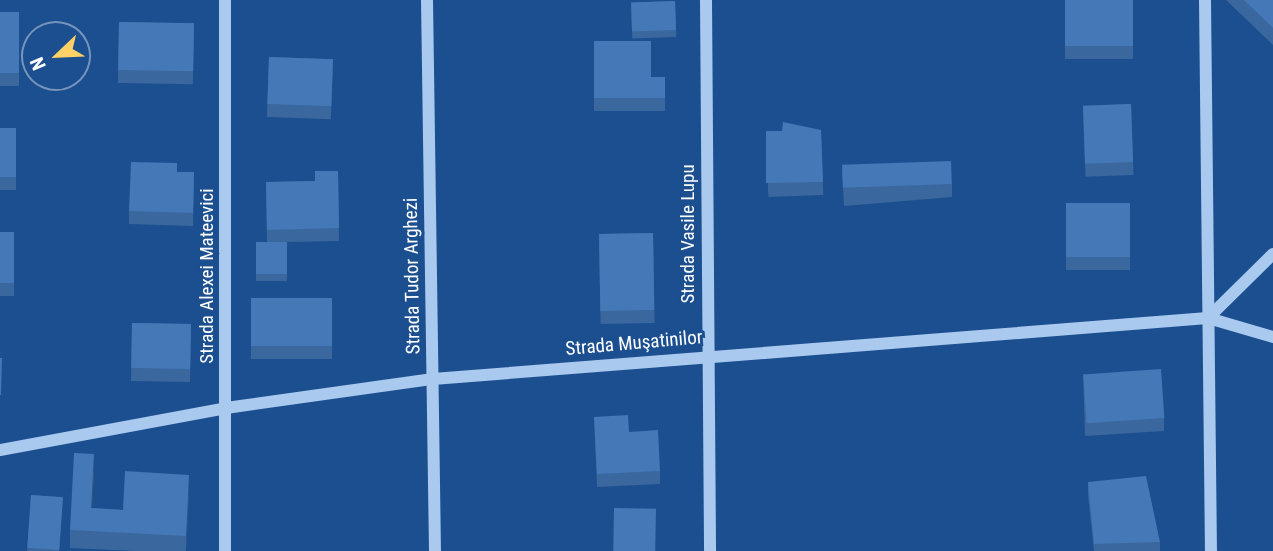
<!DOCTYPE html>
<html>
<head>
<meta charset="utf-8">
<style>
  body { margin:0 }
  #map { position:relative; width:1273px; height:551px; overflow:hidden; background:#1b4f8f; font-family:"Roboto Condensed",sans-serif }
  div>[style] { position:absolute }
  [style*='--x'] { left:calc(var(--x)*1px); top:calc(var(--y)*1px); width:calc(var(--w)*1px); rotate:calc(var(--a)*1deg) }
  .minor>* { height:12px; margin:-6px; padding:0 6px; transform-origin:6px; border-radius:6px; background:#a9c9ee }
  .wall>* { inset:0; background:#3a679d; transform-origin:0 0 }
  .shaded-wall>* { inset:0; background:#305480 }
  .building>* { inset:0; background:#4478b7; transform-origin:0 0 }
  span { translate:-50% -50%; white-space:nowrap; text-align:center; line-height:1.15; -webkit-text-stroke:6px #1b4f8f; paint-order:stroke }
  .street-label { font-size:19px; color:#fff }
  .north { position:absolute; left:21px; top:21px; width:70px; height:70px; box-sizing:border-box; background:#1b4f8f; border:2px solid #7695bc; border-radius:50%; rotate:247deg; font-size:19px; font-weight:700; line-height:28px; text-align:center; color:#fff }
  .north::after { content:''; display:block; margin:auto; width:24px; height:32px; background:#ffd166; clip-path:polygon(50% 0,100% 100%,50% 72%,0 100%) }
</style>
</head>
<body>
<div id="map">
  <div class="minor">
    <div style="--x:225;--y:0;--w:551;--a:90"></div>
    <div style="--x:427;--y:0;--w:551;--a:89.17"></div>
    <div style="--x:706;--y:0;--w:551;--a:89.58"></div>
    <div style="--x:1205;--y:0;--w:551;--a:89.38"></div>
    <div style="--x:1208;--y:318;--w:91;--a:-44.6"></div>
    <div style="--x:0;--y:450;--w:230;--a:-10.5"></div>
    <div style="--x:226;--y:408;--w:209;--a:-8"></div>
    <div style="--x:433;--y:379;--w:777;--a:-4.5"></div>
    <div style="--x:1208;--y:318;--w:68;--a:16.3"></div>
  </div>
  <div class="wall">
    <div style="left:1065px;top:0;width:68px;height:59px"></div>
    <div style="clip-path:polygon(1226px 0,1273px 0,1273px 45px)"></div>
    <div style="left:675px;top:1px;width:36px;height:44px;rotate:88deg"></div>
    <div style="left:0;top:12px;width:19px;height:74px"></div>
    <div style="left:119px;top:22px;width:75px;height:61px;rotate:1deg"></div>
    <div style="clip-path:polygon(594px 41px,651px 77px,665px 77px,665px 111px,594px 111px)"></div>
    <div style="left:269px;top:57px;width:64px;height:60px;rotate:2deg"></div>
    <div style="left:1131px;top:104px;width:71px;height:48px;rotate:88deg"></div>
    <div style="left:0;top:128px;width:16px;height:62px"></div>
    <div style="left:821px;top:130px;width:65px;height:55px;rotate:88deg"></div>
    <div style="clip-path:polygon(842px 170px,952px 184px,952px 197px,844px 206px)"></div>
    <div style="clip-path:polygon(338px 171px,339px 241px,287px 242px,287px 281px,256px 281px,256px 242px,267px 242px,266px 182px,315px 181px)"></div>
    <div style="clip-path:polygon(177px 172px,194px 172px,193px 226px,129px 224px,129px 211px)"></div>
    <div style="left:1066px;top:203px;width:64px;height:67px"></div>
    <div style="left:0;top:232px;width:14px;height:64px"></div>
    <div style="left:653px;top:233px;width:90px;height:54px;rotate:89deg"></div>
    <div style="left:332px;top:298px;width:61px;height:81px;rotate:90deg"></div>
    <div style="left:132px;top:323px;width:59px;height:58px;rotate:1deg"></div>
    <div style="clip-path:polygon(1083px 374px,1164px 418px,1164px 431px,1085px 436px)"></div>
    <div style="clip-path:polygon(594px 417px,629px 432px,660px 471px,660px 484px,597px 487px)"></div>
    <div style="clip-path:polygon(94px 471px,92px 508px,123px 510px,189px 492px,186px 551px,136px 551px,70px 548px,70px 530px)"></div>
    <div style="clip-path:polygon(1088px 482px,1160px 542px,1160px 551px,1094px 551px,1088px 495px)"></div>
    <div style="left:31px;top:495px;width:32px;height:56px;rotate:4deg"></div>
  </div>
  <div class="shaded-wall">
    <div style="clip-path:polygon(94px 454px,94px 471px,91px 526px,91px 508px)"></div>
    <div style="clip-path:polygon(189px 475px,189px 492px,186px 551px,186px 536px)"></div>
  </div>
  <div class="building">
    <div style="left:1065px;top:0;width:68px;height:46px"></div>
    <div style="clip-path:polygon(1244px 0,1273px 0,1273px 28px)"></div>
    <div style="left:675px;top:1px;width:29px;height:44px;rotate:88deg"></div>
    <div style="left:0;top:12px;width:19px;height:61px"></div>
    <div style="left:119px;top:22px;width:75px;height:48px;rotate:1deg"></div>
    <div style="clip-path:polygon(594px 41px,651px 41px,651px 77px,665px 77px,665px 98px,594px 98px)"></div>
    <div style="left:269px;top:57px;width:64px;height:47px;rotate:2deg"></div>
    <div style="left:1131px;top:104px;width:58px;height:48px;rotate:88deg"></div>
    <div style="clip-path:polygon(783px 122px,821px 130px,823px 182px,766px 183px,766px 131px,782px 131px)"></div>
    <div style="left:0;top:128px;width:16px;height:49px"></div>
    <div style="left:951px;top:161px;width:23px;height:109px;rotate:88deg"></div>
    <div style="clip-path:polygon(131px 162px,177px 163px,177px 172px,194px 172px,193px 213px,129px 211px)"></div>
    <div style="clip-path:polygon(315px 171px,338px 171px,339px 228px,267px 230px,266px 182px,315px 181px)"></div>
    <div style="left:1066px;top:203px;width:64px;height:54px"></div>
    <div style="left:0;top:232px;width:14px;height:51px"></div>
    <div style="left:653px;top:233px;width:77px;height:54px;rotate:89deg"></div>
    <div style="left:256px;top:242px;width:31px;height:32px"></div>
    <div style="left:332px;top:298px;width:48px;height:81px;rotate:90deg"></div>
    <div style="left:132px;top:323px;width:59px;height:45px;rotate:1deg"></div>
    <div style="clip-path:polygon(0 358px,2px 358px,1px 395px,0 395px)"></div>
    <div style="left:1161px;top:369px;width:49px;height:78px;rotate:86deg"></div>
    <div style="clip-path:polygon(628px 415px,629px 432px,658px 430px,660px 471px,597px 474px,594px 417px)"></div>
    <div style="clip-path:polygon(74px 453px,94px 454px,91px 508px,123px 510px,125px 471px,189px 475px,186px 536px,70px 530px)"></div>
    <div style="clip-path:polygon(1146px 476px,1160px 542px,1094px 544px,1088px 482px)"></div>
    <div style="left:31px;top:495px;width:32px;height:53px;rotate:4deg"></div>
    <div style="left:614px;top:508px;width:42px;height:43px;rotate:1deg"></div>
  </div>
  <div class="street-label">
    <span style="left:688px;top:234px;rotate:-90deg">Strada Vasile Lupu</span>
    <span style="left:207px;top:276px;rotate:-90deg">Strada Alexei Mateevici</span>
    <span style="left:412px;top:276px;rotate:-91deg">Strada Tudor Arghezi</span>
    <span style="left:634px;top:343px;rotate:-5deg">Strada Muşatinilor</span>
  </div>
  <div class="north">N</div>
</div>
</body>
</html>
